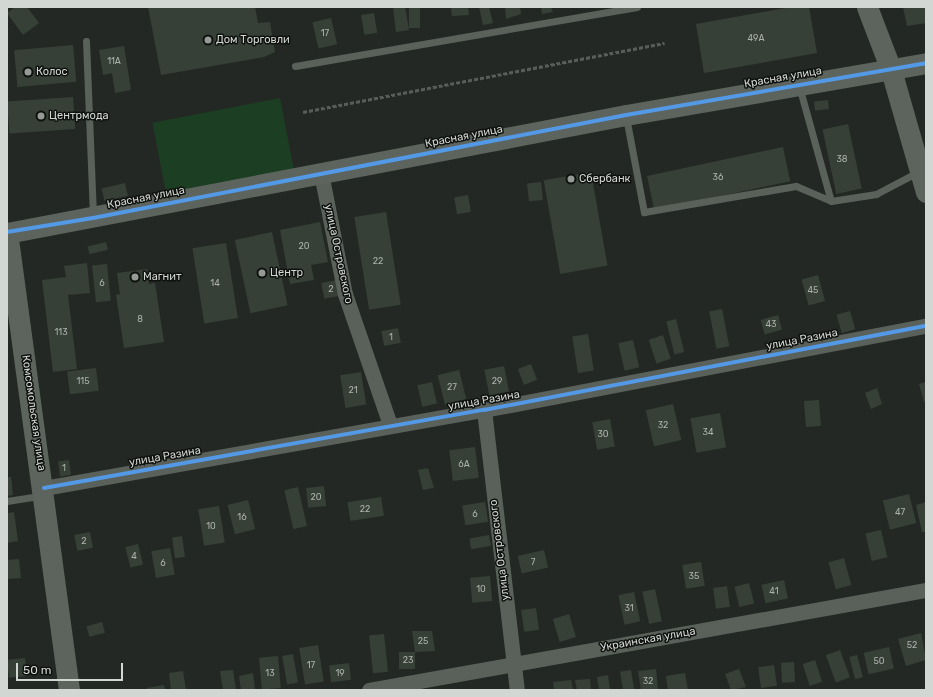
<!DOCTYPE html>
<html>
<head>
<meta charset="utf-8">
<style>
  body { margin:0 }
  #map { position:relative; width:933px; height:697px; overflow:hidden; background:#242824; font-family:Rubik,sans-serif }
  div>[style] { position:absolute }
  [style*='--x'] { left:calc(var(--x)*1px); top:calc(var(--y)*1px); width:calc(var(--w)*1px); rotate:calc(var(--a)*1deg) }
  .green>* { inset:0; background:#1c3e22; transform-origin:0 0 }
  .building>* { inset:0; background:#364037; transform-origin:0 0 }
  .path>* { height:2.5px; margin-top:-1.25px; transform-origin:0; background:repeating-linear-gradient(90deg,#595d59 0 4px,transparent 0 6px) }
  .lane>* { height:7px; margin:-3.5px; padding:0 3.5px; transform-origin:3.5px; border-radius:3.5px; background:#5a615b }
  .street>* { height:15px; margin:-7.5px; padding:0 7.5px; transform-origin:7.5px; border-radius:7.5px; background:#5a615b }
  .secondary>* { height:21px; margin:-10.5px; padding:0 10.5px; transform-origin:10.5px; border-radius:10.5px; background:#5c645d }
  .cycleway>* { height:4px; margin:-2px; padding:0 2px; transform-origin:2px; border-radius:2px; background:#5399e6 }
  .dots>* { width:11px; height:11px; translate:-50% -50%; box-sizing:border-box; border:2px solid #0e110e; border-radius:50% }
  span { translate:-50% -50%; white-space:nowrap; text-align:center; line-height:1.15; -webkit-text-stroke:3px #0e110e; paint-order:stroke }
  .number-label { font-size:9px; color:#acb1ac }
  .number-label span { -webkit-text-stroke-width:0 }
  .poi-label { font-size:11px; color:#d3d7d3 }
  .left { translate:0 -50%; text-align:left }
  .street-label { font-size:11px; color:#d3d7d3 }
  .frame { position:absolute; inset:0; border:8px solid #d3d7d3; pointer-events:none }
  .scale { position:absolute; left:16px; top:663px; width:107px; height:18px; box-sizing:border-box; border:2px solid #d3d7d3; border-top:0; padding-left:5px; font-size:12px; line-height:14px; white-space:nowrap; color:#d3d7d3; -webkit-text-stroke:3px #0e110e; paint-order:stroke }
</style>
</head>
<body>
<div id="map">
  <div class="green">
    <div style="left:280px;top:98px;width:73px;height:130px;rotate:79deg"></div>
  </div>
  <div class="building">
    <div style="clip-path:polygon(15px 7px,27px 7px,39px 23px,23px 35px,7px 13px)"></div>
    <div style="clip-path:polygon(148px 7px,255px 7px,258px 23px,270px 22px,275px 52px,264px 57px,161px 75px)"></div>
    <div style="clip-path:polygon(393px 7px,405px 7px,409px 30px,396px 32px)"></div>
    <div style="left:409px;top:7px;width:11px;height:21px"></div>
    <div style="clip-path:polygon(451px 7px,468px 7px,469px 15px,452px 16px)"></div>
    <div style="clip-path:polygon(479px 7px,489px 7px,493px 23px,483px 25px)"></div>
    <div style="clip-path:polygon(505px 7px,520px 7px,521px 14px,506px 19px)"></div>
    <div style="clip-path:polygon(541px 7px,551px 7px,553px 12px,542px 14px)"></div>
    <div style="clip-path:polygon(791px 7px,809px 7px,817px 53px,704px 73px,696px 24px)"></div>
    <div style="clip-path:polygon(903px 7px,926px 7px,926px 23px,907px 26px)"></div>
    <div style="left:374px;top:13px;width:20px;height:13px;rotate:81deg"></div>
    <div style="left:331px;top:18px;width:27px;height:19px;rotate:77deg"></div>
    <div style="left:73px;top:45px;width:37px;height:59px;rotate:85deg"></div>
    <div style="clip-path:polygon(124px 46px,131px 90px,115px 93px,112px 73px,103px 75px,99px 50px)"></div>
    <div style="left:73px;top:97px;width:32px;height:66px;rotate:86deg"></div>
    <div style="left:828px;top:100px;width:9px;height:14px;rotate:84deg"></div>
    <div style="left:848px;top:124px;width:66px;height:26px;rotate:78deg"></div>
    <div style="left:783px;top:147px;width:35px;height:139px;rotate:78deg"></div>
    <div style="left:591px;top:172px;width:95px;height:48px;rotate:80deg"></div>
    <div style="left:541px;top:182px;width:18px;height:14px;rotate:84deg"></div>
    <div style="left:125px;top:183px;width:13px;height:24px;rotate:77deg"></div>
    <div style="left:468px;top:195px;width:17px;height:14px;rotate:80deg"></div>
    <div style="left:386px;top:212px;width:94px;height:32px;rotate:81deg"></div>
    <div style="clip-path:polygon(320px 222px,328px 262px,311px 265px,314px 280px,290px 284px,280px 230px)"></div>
    <div style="left:272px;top:232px;width:75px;height:38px;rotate:78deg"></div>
    <div style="left:106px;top:242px;width:8px;height:19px;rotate:76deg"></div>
    <div style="left:226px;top:243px;width:76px;height:34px;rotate:81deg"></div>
    <div style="clip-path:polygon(87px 263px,90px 293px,68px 295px,77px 369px,53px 372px,42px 280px,66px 277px,64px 266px)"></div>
    <div style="left:107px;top:264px;width:37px;height:15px;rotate:84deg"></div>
    <div style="clip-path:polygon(147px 269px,149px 284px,155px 283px,164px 342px,124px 348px,116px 295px,120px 294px,117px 273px)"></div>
    <div style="left:818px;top:275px;width:27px;height:17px;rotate:75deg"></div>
    <div style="left:337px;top:280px;width:16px;height:16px;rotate:79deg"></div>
    <div style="left:722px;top:309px;width:38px;height:13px;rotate:79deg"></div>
    <div style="left:850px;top:311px;width:19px;height:14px;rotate:74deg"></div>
    <div style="left:778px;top:315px;width:15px;height:18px;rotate:74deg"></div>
    <div style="left:676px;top:319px;width:34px;height:10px;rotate:76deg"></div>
    <div style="left:398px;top:328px;width:15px;height:17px;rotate:79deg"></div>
    <div style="left:588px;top:334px;width:37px;height:16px;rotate:81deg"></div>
    <div style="left:663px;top:335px;width:25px;height:15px;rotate:72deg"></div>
    <div style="left:633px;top:340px;width:28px;height:15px;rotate:77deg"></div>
    <div style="left:531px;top:364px;width:17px;height:14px;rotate:69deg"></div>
    <div style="left:504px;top:366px;width:26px;height:20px;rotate:79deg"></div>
    <div style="left:96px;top:368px;width:23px;height:29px;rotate:83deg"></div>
    <div style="left:459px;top:370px;width:30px;height:22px;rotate:76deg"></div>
    <div style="left:361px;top:372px;width:33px;height:21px;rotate:81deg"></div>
    <div style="left:432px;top:382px;width:22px;height:15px;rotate:77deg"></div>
    <div style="clip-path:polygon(926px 382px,926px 402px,924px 402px,919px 384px)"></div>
    <div style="clip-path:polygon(877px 388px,882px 404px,871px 409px,865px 393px)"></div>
    <div style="left:819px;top:400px;width:26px;height:15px;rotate:86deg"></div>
    <div style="left:673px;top:404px;width:37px;height:28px;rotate:77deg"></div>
    <div style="left:720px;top:413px;width:35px;height:30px;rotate:80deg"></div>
    <div style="left:610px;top:419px;width:28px;height:18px;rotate:80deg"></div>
    <div style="left:475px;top:447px;width:31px;height:26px;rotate:83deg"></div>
    <div style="left:69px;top:460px;width:15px;height:11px;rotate:82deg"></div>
    <div style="clip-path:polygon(428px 468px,434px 488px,423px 490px,418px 470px)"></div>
    <div style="clip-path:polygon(7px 477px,11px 477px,13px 495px,7px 496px)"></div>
    <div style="left:324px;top:486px;width:20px;height:18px;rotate:84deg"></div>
    <div style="left:298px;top:487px;width:40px;height:14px;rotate:77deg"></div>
    <div style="left:909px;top:494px;width:30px;height:27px;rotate:76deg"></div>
    <div style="left:381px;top:497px;width:19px;height:34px;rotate:81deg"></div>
    <div style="left:248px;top:500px;width:30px;height:21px;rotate:76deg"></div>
    <div style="left:485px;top:502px;width:20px;height:23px;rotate:81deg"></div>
    <div style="clip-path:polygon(926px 502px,926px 532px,922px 532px,916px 505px)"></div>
    <div style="left:219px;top:506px;width:37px;height:21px;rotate:81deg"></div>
    <div style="clip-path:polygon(14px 512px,18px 541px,7px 543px,7px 513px)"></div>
    <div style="left:881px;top:530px;width:28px;height:16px;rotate:77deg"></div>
    <div style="left:90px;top:532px;width:16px;height:16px;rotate:79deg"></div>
    <div style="left:489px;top:535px;width:11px;height:20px;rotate:80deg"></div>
    <div style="left:182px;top:536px;width:21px;height:10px;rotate:82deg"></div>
    <div style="left:138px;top:544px;width:21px;height:13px;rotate:76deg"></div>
    <div style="left:170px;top:548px;width:27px;height:19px;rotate:80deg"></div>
    <div style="left:544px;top:550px;width:18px;height:27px;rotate:77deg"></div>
    <div style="left:844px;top:558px;width:28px;height:16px;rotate:75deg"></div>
    <div style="clip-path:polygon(19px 559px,21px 578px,7px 579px,7px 560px)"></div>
    <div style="left:701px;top:562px;width:24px;height:19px;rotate:81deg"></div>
    <div style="left:490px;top:576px;width:25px;height:20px;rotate:85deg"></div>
    <div style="left:784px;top:580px;width:19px;height:23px;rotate:78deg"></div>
    <div style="left:749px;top:583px;width:21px;height:15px;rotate:76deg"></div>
    <div style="left:727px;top:586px;width:21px;height:14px;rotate:82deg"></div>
    <div style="left:655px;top:589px;width:33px;height:13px;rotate:78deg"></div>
    <div style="left:634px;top:592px;width:30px;height:16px;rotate:78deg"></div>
    <div style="left:536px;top:608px;width:22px;height:15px;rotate:82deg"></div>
    <div style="left:569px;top:614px;width:24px;height:17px;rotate:73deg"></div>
    <div style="left:102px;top:622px;width:11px;height:16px;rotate:75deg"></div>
    <div style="clip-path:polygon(412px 631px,432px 631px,435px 651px,415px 652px)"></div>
    <div style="clip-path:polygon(921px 633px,926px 660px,906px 666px,898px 639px)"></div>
    <div style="left:384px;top:634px;width:38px;height:15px;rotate:84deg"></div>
    <div style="left:318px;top:645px;width:37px;height:19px;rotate:81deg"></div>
    <div style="left:889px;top:647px;width:22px;height:26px;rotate:77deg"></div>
    <div style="left:840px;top:650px;width:29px;height:15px;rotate:70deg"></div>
    <div style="left:399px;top:652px;width:16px;height:17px"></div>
    <div style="left:293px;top:654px;width:29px;height:11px;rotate:80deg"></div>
    <div style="left:857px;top:655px;width:23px;height:8px;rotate:75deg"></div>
    <div style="left:278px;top:656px;width:32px;height:19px;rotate:85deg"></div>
    <div style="left:25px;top:658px;width:18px;height:18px;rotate:84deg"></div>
    <div style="left:815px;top:660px;width:23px;height:13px;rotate:72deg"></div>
    <div style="left:794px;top:662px;width:20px;height:13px;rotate:87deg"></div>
    <div style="left:349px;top:663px;width:17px;height:20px;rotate:83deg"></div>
    <div style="left:774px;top:665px;width:21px;height:16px;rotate:82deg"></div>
    <div style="clip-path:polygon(656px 669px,658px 690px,641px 690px,638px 671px)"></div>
    <div style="clip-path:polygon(739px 669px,746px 687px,731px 690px,725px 674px)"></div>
    <div style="clip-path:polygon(233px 670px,236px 690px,223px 690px,220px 671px)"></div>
    <div style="left:631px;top:670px;width:20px;height:11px;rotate:81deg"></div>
    <div style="clip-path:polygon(183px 671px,186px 690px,171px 690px,169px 673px)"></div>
    <div style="clip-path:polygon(253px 673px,255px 690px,241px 690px,239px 676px)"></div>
    <div style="clip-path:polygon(685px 673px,688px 690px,668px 690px,666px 676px)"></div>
    <div style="clip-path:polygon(608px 675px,610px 690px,599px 690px,597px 677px)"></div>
    <div style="clip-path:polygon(590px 679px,591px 690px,577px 690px,575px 680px)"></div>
    <div style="clip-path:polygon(571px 680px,573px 690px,554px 690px,553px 682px)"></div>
    <div style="clip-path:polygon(164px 685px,165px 690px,147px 690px,147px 688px)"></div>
  </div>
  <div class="path">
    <div style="--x:303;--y:112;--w:368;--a:-10.8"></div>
  </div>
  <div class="lane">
    <div style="--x:86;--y:41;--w:173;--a:87.7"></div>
    <div style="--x:295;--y:66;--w:347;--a:-9.8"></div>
    <div style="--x:799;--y:86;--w:119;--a:74.5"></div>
    <div style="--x:626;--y:117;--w:97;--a:79.3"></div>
    <div style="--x:644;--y:212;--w:154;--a:-9.7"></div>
    <div style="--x:796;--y:186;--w:38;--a:23"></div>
    <div style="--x:831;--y:201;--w:46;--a:-8.8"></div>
    <div style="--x:876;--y:194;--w:47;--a:-27.6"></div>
    <div style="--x:7;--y:501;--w:33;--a:-9"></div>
  </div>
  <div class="street">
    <div style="--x:321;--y:173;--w:123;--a:78.8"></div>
    <div style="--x:345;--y:294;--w:139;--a:71"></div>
    <div style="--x:484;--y:410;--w:282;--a:83.3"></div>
    <div style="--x:44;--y:488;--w:447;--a:-10.1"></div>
    <div style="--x:484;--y:410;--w:450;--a:-10.8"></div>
    <div style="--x:369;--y:690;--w:566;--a:-10.18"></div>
  </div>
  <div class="secondary">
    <div style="--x:867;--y:7;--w:67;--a:69.1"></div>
    <div style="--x:891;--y:70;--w:127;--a:74"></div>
    <div style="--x:69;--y:690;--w:461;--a:-97.7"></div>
    <div style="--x:7;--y:233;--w:630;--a:-10.79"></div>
    <div style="--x:626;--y:115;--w:304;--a:-9.8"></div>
  </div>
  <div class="cycleway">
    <div style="--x:7;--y:232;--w:87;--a:-9.2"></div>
    <div style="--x:93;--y:218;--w:543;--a:-10.94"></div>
    <div style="--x:626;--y:115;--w:304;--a:-9.8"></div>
    <div style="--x:44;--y:488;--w:447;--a:-10.1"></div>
    <div style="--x:484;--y:410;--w:450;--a:-10.8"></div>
  </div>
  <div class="dots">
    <div style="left:208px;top:40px;background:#969a96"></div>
    <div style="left:28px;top:72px;background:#969a96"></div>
    <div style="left:41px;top:116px;background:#969a96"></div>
    <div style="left:571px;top:179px;background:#969a96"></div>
    <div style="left:262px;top:273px;background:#969a96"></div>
    <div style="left:135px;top:277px;background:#969a96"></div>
  </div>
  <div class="number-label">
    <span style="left:325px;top:33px">17</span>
    <span style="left:756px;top:38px">49А</span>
    <span style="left:114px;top:61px">11А</span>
    <span style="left:842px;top:159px">38</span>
    <span style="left:718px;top:177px">36</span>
    <span style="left:304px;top:246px">20</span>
    <span style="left:378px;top:261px">22</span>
    <span style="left:102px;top:283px">6</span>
    <span style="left:215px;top:283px">14</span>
    <span style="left:331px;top:289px">2</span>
    <span style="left:813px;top:290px">45</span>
    <span style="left:140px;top:319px">8</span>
    <span style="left:771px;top:324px">43</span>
    <span style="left:61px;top:332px">113</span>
    <span style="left:391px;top:337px">1</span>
    <span style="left:83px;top:381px">115</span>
    <span style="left:497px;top:381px">29</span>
    <span style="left:452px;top:387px">27</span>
    <span style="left:353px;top:390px">21</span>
    <span style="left:663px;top:425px">32</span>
    <span style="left:708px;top:432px">34</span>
    <span style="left:603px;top:434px">30</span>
    <span style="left:464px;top:464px">6А</span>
    <span style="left:64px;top:468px">1</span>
    <span style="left:316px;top:497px">20</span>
    <span style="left:365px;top:509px">22</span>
    <span style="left:900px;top:512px">47</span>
    <span style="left:475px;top:514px">6</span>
    <span style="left:242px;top:517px">16</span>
    <span style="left:211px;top:526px">10</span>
    <span style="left:84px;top:541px">2</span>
    <span style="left:134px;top:556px">4</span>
    <span style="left:533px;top:562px">7</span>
    <span style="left:163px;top:563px">6</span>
    <span style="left:694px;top:576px">35</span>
    <span style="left:481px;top:589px">10</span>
    <span style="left:774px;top:591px">41</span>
    <span style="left:629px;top:608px">31</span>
    <span style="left:423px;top:641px">25</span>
    <span style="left:912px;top:645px">52</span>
    <span style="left:408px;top:660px">23</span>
    <span style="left:879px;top:661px">50</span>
    <span style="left:311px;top:665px">17</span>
    <span style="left:270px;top:673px">13</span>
    <span style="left:340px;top:673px">19</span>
    <span style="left:648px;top:681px">32</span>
  </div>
  <div class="poi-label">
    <span class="left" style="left:216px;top:40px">Дом Торговли</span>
    <span class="left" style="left:36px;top:72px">Колос</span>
    <span class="left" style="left:49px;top:116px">Центрмода</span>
    <span class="left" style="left:579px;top:179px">Сбербанк</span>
    <span class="left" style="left:270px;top:273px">Центр</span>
    <span class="left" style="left:143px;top:277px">Магнит</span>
  </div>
  <div class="street-label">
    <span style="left:783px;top:78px;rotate:-10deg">Красная улица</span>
    <span style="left:464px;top:137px;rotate:-11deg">Красная улица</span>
    <span style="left:146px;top:198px;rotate:-11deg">Красная улица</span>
    <span style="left:338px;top:254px;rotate:78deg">улица Островского</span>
    <span style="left:802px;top:340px;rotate:-11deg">улица Разина</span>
    <span style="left:484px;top:401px;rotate:-10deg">улица Разина</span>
    <span style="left:33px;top:413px;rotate:82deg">Комсомольская улица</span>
    <span style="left:165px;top:457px;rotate:-10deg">улица Разина</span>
    <span style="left:500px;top:550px;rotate:-97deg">улица Островского</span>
    <span style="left:648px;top:640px;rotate:-10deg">Украинская улица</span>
  </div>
  <div class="frame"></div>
  <div class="scale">50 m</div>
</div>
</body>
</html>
